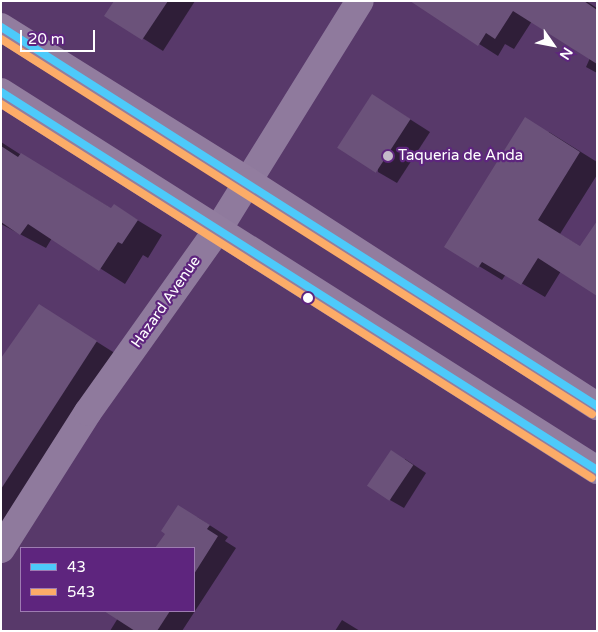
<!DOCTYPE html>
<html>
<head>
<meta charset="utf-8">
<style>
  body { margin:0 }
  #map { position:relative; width:598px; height:632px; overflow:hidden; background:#58396a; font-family:"Varela Round",sans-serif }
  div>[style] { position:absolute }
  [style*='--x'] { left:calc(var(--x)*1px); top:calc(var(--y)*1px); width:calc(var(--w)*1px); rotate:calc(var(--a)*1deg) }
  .shadow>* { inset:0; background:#0007 }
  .building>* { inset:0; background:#6b527a; transform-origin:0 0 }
  .secondary>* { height:28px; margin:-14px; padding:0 14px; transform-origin:14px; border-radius:14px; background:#8f7a9d }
  .primary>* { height:28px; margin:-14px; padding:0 14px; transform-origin:14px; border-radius:14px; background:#927d9f }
  .bus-1>* { height:8px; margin:-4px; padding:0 4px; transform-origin:4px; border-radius:4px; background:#4dcafa }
  .bus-2>* { height:8px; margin:-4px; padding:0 4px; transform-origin:4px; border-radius:4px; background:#fcac68 }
  .dots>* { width:14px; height:14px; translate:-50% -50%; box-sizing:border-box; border:2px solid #5e257e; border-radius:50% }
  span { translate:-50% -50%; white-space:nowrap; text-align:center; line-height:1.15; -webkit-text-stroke:4.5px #5e257e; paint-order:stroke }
  .poi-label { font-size:15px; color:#fff }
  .left { translate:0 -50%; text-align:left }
  .street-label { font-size:15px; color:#fff }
  .frame { position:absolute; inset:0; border:2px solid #fff; pointer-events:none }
  .legend { position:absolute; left:20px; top:547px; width:175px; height:65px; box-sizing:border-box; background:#5e257e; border:1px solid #9e7cb2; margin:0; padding:6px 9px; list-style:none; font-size:15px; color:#fff }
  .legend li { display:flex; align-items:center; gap:10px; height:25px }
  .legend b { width:25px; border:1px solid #9e7cb2 }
  .north { position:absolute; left:528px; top:20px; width:50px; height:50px; -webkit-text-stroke:4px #5e257e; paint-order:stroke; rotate:123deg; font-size:14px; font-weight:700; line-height:20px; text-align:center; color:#fff }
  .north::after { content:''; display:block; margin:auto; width:18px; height:22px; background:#fff; clip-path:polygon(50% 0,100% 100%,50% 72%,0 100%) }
  .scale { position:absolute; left:20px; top:30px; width:75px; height:22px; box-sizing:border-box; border:2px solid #fff; border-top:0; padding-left:6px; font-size:15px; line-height:18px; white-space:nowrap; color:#fff; -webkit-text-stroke:4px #5e257e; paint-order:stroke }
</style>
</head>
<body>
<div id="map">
  <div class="shadow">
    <div style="clip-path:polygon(115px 1px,195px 1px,163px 51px,106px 15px)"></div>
    <div style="clip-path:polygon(420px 1px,586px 1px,597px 8px,597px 73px,586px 67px,590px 58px,532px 21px,514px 49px,505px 44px,498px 56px,418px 5px)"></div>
    <div style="clip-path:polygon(372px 95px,430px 132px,397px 183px,378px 172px)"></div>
    <div style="clip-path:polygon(549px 132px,597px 162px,597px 175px,560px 234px,581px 247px,597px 295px,561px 271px,545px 297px,506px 274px,502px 280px,446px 246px)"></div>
    <div style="clip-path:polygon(1px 142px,65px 183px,66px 181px,112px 209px,114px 206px,162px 235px,148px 258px,143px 255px,125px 284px,52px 238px,46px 248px,1px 224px)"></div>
    <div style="clip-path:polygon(40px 306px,121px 357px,1px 528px,1px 360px)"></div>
    <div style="clip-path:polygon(405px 459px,426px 473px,404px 508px,390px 500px)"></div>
    <div style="clip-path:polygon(197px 517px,228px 537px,225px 541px,236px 548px,182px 631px,110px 631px,118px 618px,113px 615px,116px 611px,194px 611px,194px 548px,157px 548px,167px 533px)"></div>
    <div style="clip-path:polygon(342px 620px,360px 631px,335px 631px)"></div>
  </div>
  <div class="building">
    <div style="clip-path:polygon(114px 1px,168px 1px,142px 40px,104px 16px)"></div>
    <div style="clip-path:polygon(410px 1px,584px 1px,597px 10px,597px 64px,513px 11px,495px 39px,486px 33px,478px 46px)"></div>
    <div style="left:372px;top:94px;width:46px;height:64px;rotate:33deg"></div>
    <div style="clip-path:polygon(525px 117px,580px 152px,538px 220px,580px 246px,597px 221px,597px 296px,538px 258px,521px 285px,482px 262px,478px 268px,444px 247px)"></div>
    <div style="clip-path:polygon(1px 146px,18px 157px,21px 153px,111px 208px,114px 204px,138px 220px,122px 244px,118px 242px,99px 271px,28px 224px,20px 235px,1px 222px)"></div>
    <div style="clip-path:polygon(39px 304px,97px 341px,1px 489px,1px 358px)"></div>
    <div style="left:391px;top:450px;width:27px;height:43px;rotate:34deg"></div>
    <div style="clip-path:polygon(178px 505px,210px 525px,207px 529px,218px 536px,194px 574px,194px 548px,155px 548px,165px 534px,161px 531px)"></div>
    <div style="clip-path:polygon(104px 611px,170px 611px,157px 631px,135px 631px)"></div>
  </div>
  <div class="secondary">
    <div style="--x:1;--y:549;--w:162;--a:-57.6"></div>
    <div style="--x:88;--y:412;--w:226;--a:-54.6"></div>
    <div style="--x:219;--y:228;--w:267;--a:-58.2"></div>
  </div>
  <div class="primary">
    <div style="--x:1;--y:27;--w:292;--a:32"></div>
    <div style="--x:249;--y:182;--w:414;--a:32.8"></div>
    <div style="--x:1;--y:92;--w:706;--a:32.38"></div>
  </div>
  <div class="bus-1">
    <div style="--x:1;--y:27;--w:706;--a:32.45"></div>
    <div style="--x:1;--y:92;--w:706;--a:32.38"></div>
  </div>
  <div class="bus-2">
    <div style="--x:1;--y:39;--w:700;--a:32.4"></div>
    <div style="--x:1;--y:104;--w:699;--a:32.33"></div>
  </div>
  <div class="dots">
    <div style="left:388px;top:156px;background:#c5bacb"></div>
    <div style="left:308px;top:298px;background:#fff"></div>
  </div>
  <div class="poi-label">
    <span class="left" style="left:398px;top:156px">Taqueria de Anda</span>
  </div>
  <div class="street-label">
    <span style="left:166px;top:302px;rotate:-55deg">Hazard Avenue</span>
  </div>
  <div class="frame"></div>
  <ul class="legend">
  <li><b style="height:6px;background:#4dcafa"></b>43</li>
  <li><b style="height:6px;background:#fcac68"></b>543</li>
  </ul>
  <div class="north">N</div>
  <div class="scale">20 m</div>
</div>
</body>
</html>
